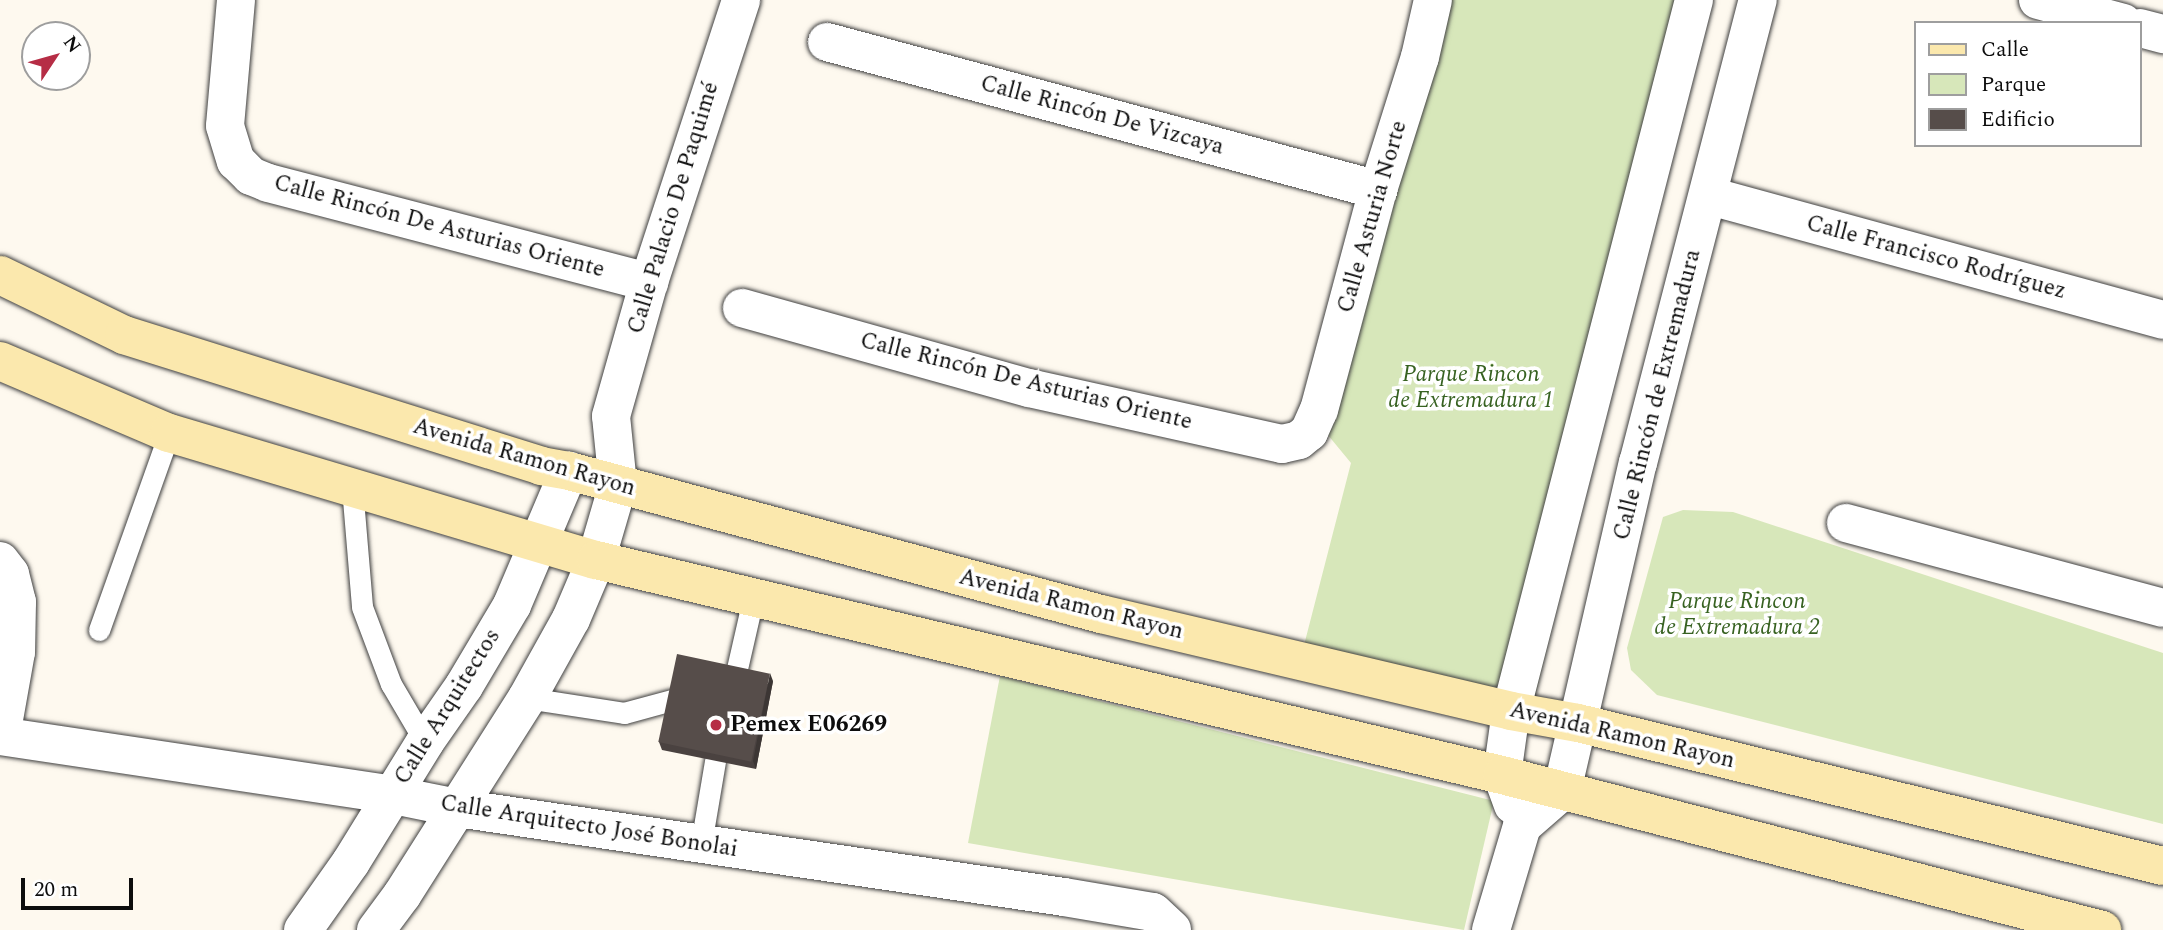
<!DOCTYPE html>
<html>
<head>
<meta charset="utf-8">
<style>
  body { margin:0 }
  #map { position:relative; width:2163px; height:930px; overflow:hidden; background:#fef9ef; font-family:Spectral,serif }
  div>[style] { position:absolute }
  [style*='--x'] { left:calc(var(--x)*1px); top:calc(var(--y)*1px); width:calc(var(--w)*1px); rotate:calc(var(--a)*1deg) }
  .green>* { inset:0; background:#d7e7ba }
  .roads { filter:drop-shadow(0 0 2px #404040) drop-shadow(0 0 2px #404040) }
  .service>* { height:21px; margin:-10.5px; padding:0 10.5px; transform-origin:10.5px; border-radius:10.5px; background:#fff }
  .minor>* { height:38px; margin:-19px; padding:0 19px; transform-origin:19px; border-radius:19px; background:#fff }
  .tertiary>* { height:38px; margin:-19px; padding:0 19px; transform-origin:19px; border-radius:19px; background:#fff }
  .secondary>* { height:38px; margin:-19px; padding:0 19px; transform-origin:19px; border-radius:19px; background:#fbe8ad }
  .wall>* { inset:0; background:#4a4240 }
  .shaded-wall>* { inset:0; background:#3c3634 }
  .building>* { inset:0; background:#564d4a; transform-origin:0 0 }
  .dots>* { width:19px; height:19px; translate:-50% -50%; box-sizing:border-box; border:4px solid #fff; border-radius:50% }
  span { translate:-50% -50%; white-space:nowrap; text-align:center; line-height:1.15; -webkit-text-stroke:7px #fff; paint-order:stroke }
  .street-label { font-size:23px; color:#0d0d0d }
  .park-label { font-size:23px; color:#376221; font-style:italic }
  .poi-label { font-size:23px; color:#0d0d0d; font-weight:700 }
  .left { translate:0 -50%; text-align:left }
  .legend { position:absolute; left:1914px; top:21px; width:228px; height:126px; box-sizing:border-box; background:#fff; border:2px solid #9e9e9e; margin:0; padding:9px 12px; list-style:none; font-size:21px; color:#0d0d0d }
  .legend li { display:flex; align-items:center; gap:14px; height:35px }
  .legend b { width:35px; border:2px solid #9e9e9e }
  .north { position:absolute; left:21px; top:21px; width:70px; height:70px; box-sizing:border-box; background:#fff; border:2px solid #9e9e9e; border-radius:50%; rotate:54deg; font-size:19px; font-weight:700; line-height:28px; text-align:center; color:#0d0d0d }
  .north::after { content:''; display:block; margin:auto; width:24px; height:32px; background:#b62d45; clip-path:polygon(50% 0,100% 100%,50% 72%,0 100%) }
  .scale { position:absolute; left:21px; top:878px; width:112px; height:32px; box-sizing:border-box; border:4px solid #0d0d0d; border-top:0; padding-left:9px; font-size:21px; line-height:24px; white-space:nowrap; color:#0d0d0d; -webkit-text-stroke:5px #fff; paint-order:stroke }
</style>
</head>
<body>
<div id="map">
  <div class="green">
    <div style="clip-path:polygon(1440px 0,1710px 0,1530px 716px,1302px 653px,1351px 463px,1318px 423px)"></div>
    <div style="clip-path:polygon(1683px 510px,1733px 512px,2163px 653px,2163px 824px,1657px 695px,1631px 670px,1627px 648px,1663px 517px)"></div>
    <div style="clip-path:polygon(1000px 676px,1494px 801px,1464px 930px,968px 843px)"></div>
  </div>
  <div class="roads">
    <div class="service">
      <div style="--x:352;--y:487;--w:120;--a:85.2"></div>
      <div style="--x:362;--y:607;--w:82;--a:69.4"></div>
      <div style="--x:391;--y:684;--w:67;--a:59.6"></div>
      <div style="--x:99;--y:630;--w:209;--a:-70.4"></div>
      <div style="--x:736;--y:673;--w:76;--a:-77.1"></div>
      <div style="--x:527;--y:698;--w:98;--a:8.8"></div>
      <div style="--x:624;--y:713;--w:50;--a:-15.2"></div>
      <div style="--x:701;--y:844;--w:84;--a:-80.4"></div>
    </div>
    <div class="minor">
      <div style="--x:236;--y:0;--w:126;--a:95"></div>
      <div style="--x:225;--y:126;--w:37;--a:73"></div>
      <div style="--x:236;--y:161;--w:21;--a:45"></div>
      <div style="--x:251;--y:176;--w:18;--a:22"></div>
      <div style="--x:268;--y:183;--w:394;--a:14.6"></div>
      <div style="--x:2038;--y:0;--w:88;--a:15.1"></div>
      <div style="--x:2140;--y:28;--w:24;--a:15"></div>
      <div style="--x:827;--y:42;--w:571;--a:15.03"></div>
      <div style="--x:1710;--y:196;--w:470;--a:15.3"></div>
      <div style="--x:742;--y:308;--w:298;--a:15.6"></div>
      <div style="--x:1029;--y:388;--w:259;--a:12.5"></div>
      <div style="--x:1282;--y:444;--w:17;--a:-13"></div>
      <div style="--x:1299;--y:440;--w:13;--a:-39"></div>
      <div style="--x:1309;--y:432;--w:24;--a:-66"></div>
      <div style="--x:1319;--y:410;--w:228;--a:-75"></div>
      <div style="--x:1378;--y:190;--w:139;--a:-72.5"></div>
      <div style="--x:1420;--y:57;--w:58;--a:-77.2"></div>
      <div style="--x:618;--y:485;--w:69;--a:-95.8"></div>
      <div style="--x:611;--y:416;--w:139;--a:-74.2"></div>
      <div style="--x:649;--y:282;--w:297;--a:-71.9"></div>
      <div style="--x:1846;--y:523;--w:328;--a:15"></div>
      <div style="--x:0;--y:561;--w:16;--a:52"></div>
      <div style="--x:10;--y:574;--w:29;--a:76"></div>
      <div style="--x:17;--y:602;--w:50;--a:91.1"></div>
      <div style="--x:16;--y:652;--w:85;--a:100.1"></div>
      <div style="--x:0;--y:736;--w:397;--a:8.5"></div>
      <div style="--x:393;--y:795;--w:65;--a:11.5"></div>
      <div style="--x:457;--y:808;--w:613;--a:8.34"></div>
      <div style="--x:1064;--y:897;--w:90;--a:9.6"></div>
      <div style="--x:1153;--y:912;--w:26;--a:43"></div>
    </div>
    <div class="tertiary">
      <div style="--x:1513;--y:805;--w:32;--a:-110"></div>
      <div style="--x:1502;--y:775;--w:65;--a:-82"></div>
      <div style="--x:1511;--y:711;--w:734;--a:-75.57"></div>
      <div style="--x:303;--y:930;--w:83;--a:-54.8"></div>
      <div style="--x:351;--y:862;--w:141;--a:-58.3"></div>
      <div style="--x:425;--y:742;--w:68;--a:-55.1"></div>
      <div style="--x:464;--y:686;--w:94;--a:-59.3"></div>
      <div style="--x:512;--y:605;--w:146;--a:-67"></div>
      <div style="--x:376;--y:930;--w:44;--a:-53.4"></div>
      <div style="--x:402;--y:895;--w:233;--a:-57.6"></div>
      <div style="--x:527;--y:698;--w:90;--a:-60.9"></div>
      <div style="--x:571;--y:619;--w:64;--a:-67"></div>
      <div style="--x:596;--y:560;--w:78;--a:-73.7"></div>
      <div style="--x:1491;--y:930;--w:109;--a:-73.4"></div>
      <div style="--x:1522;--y:826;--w:53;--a:-41.2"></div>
      <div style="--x:1562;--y:791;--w:337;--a:-77"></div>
      <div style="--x:1638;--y:463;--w:478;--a:-75.5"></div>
    </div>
    <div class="secondary">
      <div style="--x:0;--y:275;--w:138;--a:25.8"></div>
      <div style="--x:124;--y:335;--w:437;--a:17.4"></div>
      <div style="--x:541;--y:466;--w:28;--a:10"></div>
      <div style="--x:569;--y:471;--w:551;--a:15.05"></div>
      <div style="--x:1101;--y:614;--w:421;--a:13.3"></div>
      <div style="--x:1511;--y:711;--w:68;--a:10.2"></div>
      <div style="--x:1578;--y:723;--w:602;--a:13.74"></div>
      <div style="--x:0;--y:361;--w:184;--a:23.1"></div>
      <div style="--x:169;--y:433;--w:445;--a:16.6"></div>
      <div style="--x:596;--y:560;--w:931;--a:13.35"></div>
      <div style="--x:1502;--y:775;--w:620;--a:14.48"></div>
    </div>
  </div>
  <div class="wall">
    <div style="clip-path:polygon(773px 681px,756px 769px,662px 750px,659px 742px)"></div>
  </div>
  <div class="shaded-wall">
    <div style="clip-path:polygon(770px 673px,773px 681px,756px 769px,753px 761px)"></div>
  </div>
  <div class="building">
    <div style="left:677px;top:654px;width:95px;height:90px;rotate:12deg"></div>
  </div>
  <div class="dots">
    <div style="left:716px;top:725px;background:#b62d45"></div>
  </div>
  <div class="street-label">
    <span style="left:1102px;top:116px;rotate:15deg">Calle Rincón De Vizcaya</span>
    <span style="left:674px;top:208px;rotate:-73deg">Calle Palacio De Paquimé</span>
    <span style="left:1373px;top:217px;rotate:-74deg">Calle Asturia Norte</span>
    <span style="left:439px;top:227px;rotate:15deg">Calle Rincón De Asturias Oriente</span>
    <span style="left:1936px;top:258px;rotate:15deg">Calle Francisco Rodríguez</span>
    <span style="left:1026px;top:382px;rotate:14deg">Calle Rincón De Asturias Oriente</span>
    <span style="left:1658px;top:395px;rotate:-76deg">Calle Rincón de Extremadura</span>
    <span style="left:524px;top:458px;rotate:16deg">Avenida Ramon Rayon</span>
    <span style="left:1071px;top:605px;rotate:14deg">Avenida Ramon Rayon</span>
    <span style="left:448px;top:707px;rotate:-58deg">Calle Arquitectos</span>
    <span style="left:1622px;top:736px;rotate:13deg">Avenida Ramon Rayon</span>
    <span style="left:589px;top:827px;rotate:9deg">Calle Arquitecto José Bonolai</span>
  </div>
  <div class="park-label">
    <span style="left:1471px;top:388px">Parque Rincon<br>de Extremadura 1</span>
    <span style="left:1737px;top:615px">Parque Rincon<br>de Extremadura 2</span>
  </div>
  <div class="poi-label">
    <span class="left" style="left:730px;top:725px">Pemex E06269</span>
  </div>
  <ul class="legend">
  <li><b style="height:9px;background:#fbe8ad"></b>Calle</li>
  <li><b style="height:19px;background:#d7e7ba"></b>Parque</li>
  <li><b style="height:19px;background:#564d4a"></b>Edificio</li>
  </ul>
  <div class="north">N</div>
  <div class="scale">20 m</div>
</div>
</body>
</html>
